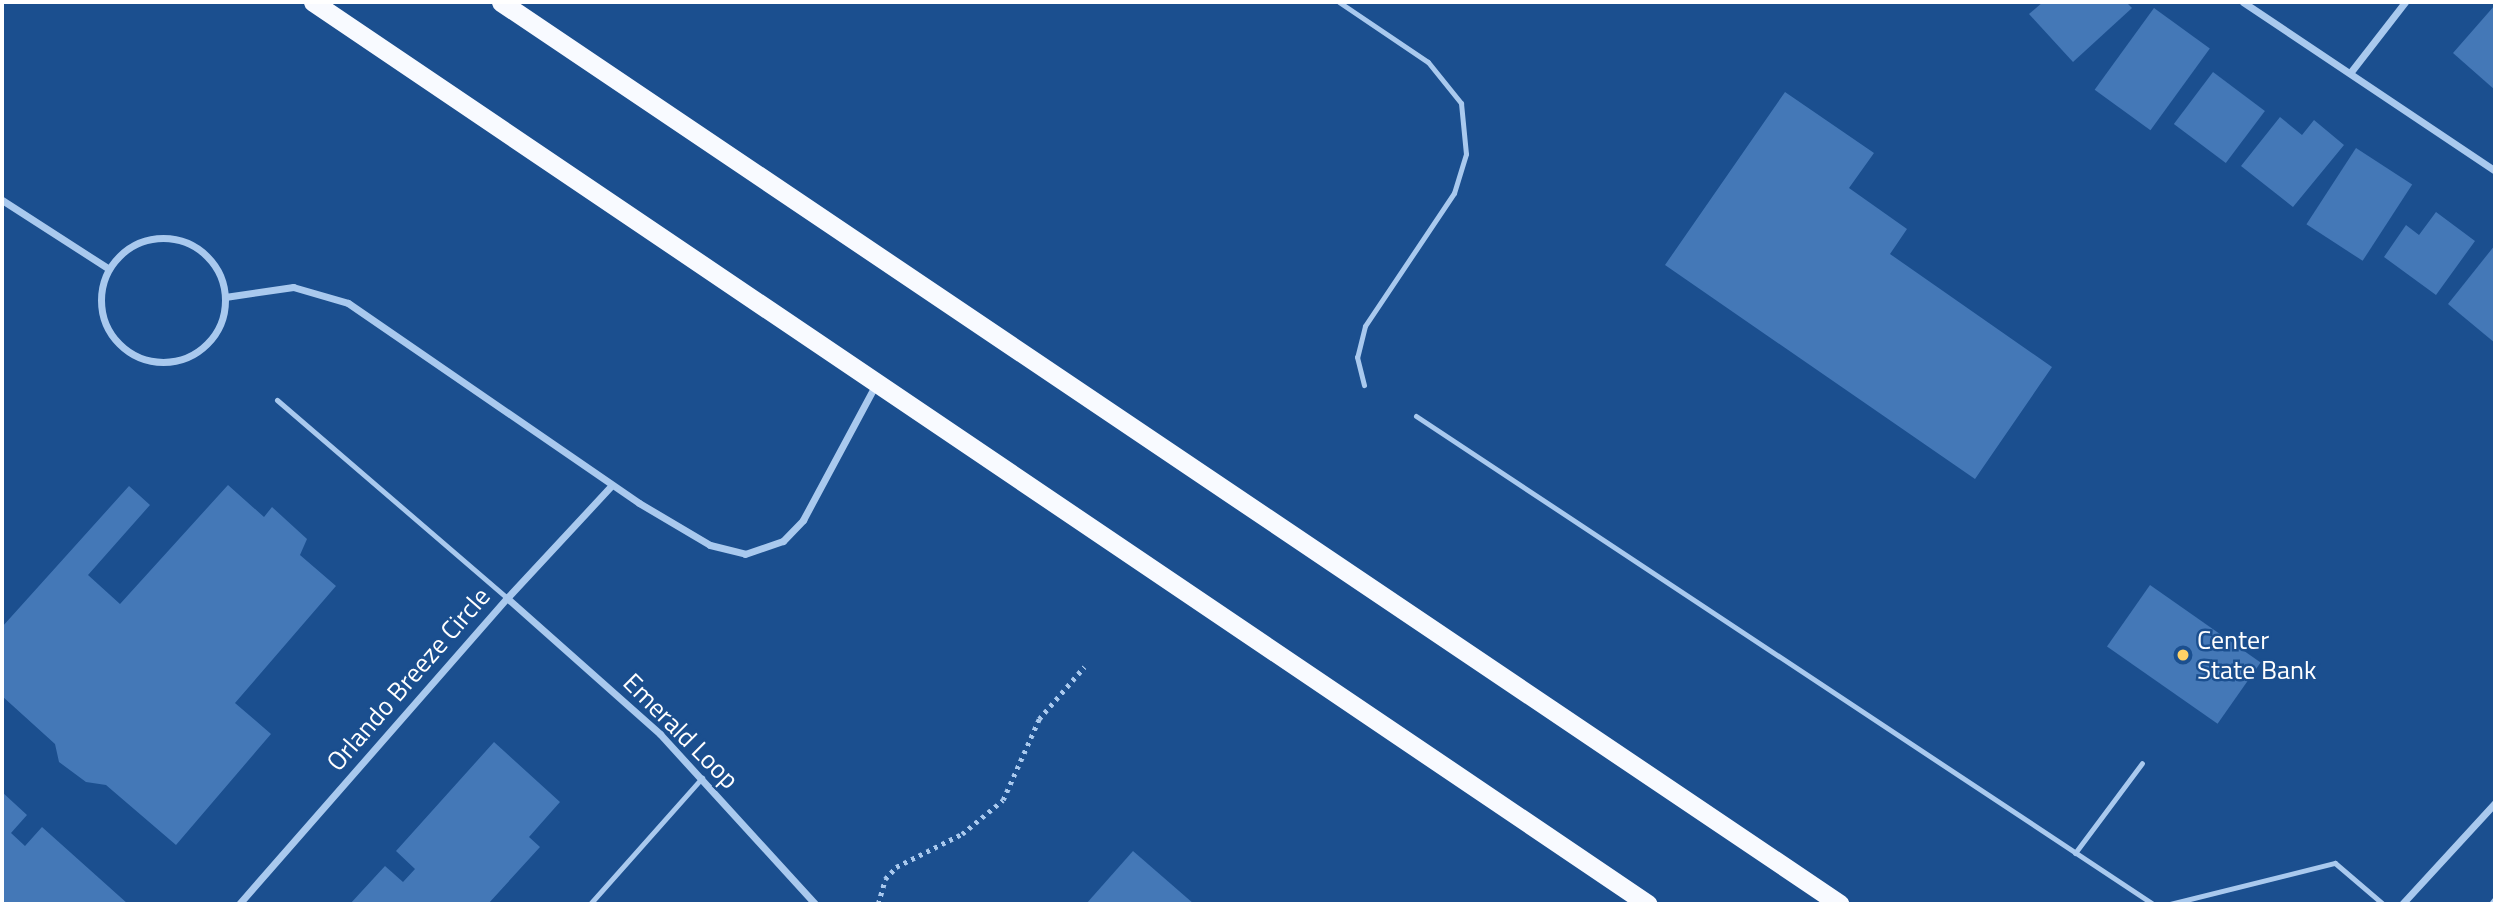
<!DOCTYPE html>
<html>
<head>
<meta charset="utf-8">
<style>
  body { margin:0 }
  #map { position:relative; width:2497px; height:906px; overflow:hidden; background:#1b4f8f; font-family:"Titillium Web",sans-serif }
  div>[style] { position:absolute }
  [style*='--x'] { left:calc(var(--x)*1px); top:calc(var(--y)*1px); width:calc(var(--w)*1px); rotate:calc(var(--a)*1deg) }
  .building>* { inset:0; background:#4478b7; transform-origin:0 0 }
  .path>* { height:4.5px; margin-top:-2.25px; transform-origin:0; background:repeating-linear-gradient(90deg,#a9c9ee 0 3.5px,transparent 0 8.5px) }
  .service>* { height:5px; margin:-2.5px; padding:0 2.5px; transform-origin:2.5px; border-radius:2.5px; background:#a9c9ee }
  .minor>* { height:7px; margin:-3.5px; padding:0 3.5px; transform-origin:3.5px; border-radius:3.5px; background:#a9c9ee }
  .minor>.ring { margin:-3.5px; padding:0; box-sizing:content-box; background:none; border:7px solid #a9c9ee; border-radius:50% }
  .trunk>* { height:19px; margin:-9.5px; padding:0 9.5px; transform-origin:9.5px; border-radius:9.5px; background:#f8faff }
  .dots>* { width:19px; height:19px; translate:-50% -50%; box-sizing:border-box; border:4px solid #1b4f8f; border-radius:50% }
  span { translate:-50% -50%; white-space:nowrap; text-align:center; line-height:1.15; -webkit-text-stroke:5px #1b4f8f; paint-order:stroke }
  .poi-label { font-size:26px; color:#fff }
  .left { translate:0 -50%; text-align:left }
  .street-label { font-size:26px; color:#fff }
  .frame { position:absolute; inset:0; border:4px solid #fff; pointer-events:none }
</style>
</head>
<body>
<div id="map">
  <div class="building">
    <div style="clip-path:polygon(2043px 2px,2126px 2px,2132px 8px,2073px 62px,2029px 14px)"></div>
    <div style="clip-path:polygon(2495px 5px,2495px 90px,2453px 53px)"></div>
    <div style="left:2154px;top:8px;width:69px;height:101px;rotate:36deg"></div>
    <div style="left:2213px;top:72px;width:65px;height:65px;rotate:37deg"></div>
    <div style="clip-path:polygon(1785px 92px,1874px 153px,1849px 188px,1907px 229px,1890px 254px,2052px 367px,1975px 479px,1665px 265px)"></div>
    <div style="clip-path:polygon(2280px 117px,2302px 135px,2314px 120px,2344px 145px,2293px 207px,2241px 166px)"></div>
    <div style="left:2356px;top:148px;width:67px;height:91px;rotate:33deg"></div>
    <div style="clip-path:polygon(2436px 212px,2475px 241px,2436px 295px,2384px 257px,2406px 225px,2419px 235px)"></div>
    <div style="clip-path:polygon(2495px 245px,2495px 343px,2448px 304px)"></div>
    <div style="clip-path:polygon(228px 485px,264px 517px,272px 507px,307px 539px,300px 555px,336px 586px,235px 703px,271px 734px,176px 845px,106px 785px,86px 782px,59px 762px,55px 744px,2px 696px,2px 627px,129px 486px,150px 505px,88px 575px,120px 604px)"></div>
    <div style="left:2150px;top:585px;width:135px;height:75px;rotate:35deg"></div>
    <div style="clip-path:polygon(494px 742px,560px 802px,529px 837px,540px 847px,488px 904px,350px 904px,385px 866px,403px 882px,415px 869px,396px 851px)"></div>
    <div style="clip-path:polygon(2px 792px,27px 815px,11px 833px,25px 846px,42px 827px,128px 904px,2px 904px)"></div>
    <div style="clip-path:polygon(1133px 851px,1194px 904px,1086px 904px)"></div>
  </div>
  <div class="path">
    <div style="--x:878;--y:904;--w:26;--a:-74"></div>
    <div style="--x:885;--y:879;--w:16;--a:-47"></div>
    <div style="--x:896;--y:867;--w:74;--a:-26.6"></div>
    <div style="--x:962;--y:834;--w:53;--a:-39.7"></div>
    <div style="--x:1003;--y:800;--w:89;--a:-66"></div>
    <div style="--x:1039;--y:719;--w:69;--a:-49.1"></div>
  </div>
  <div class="service">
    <div style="--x:1339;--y:2;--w:107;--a:34"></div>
    <div style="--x:1428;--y:62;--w:53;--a:51.2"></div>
    <div style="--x:1461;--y:103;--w:51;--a:84.4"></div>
    <div style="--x:1466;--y:154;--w:41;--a:107.1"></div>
    <div style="--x:1454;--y:193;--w:160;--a:123.8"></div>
    <div style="--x:1365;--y:326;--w:32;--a:104"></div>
    <div style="--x:1357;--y:357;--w:29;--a:76"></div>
    <div style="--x:277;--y:400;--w:303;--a:40.7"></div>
    <div style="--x:1416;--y:416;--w:884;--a:33.51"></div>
    <div style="--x:2075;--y:853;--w:112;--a:-53.3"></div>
    <div style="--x:590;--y:904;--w:169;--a:-48.4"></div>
    <div style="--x:2170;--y:904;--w:170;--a:-14"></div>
    <div style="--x:2335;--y:863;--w:63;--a:40.5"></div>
  </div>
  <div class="minor">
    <div style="--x:2243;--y:2;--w:303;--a:33.8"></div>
    <div style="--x:2350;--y:73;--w:90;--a:-52.2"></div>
    <div style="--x:2;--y:200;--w:127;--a:32.8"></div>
    <div class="ring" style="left:101px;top:238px;width:117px;height:117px"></div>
    <div style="--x:225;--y:297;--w:69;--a:-8.4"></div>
    <div style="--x:293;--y:287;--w:57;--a:16.2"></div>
    <div style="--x:348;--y:303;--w:353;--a:34.5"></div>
    <div style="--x:639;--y:503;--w:82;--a:30.6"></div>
    <div style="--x:710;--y:545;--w:36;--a:14"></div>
    <div style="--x:745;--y:554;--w:40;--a:-18.9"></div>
    <div style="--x:783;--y:541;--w:29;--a:-46"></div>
    <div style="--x:803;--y:520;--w:154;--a:-61.8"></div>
    <div style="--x:507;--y:598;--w:205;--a:41.6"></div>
    <div style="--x:660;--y:734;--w:230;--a:47.6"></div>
    <div style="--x:239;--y:904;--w:407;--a:-48.8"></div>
    <div style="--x:507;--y:598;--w:154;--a:-47.1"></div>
    <div style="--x:2402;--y:904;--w:137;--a:-47.4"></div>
    <div style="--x:2492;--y:904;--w:5;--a:-53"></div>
  </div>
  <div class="trunk">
    <div style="--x:313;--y:2;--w:1611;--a:34.05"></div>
    <div style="--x:501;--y:2;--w:1614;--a:33.97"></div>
  </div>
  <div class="dots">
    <div style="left:2183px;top:655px;background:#ffd166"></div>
  </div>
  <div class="poi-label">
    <span class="left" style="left:2197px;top:655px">Center<br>State Bank</span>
  </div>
  <div class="street-label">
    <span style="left:408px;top:679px;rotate:-49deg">Orlando Breeze Circle</span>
    <span style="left:681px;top:731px;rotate:45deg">Emerald Loop</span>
  </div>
  <div class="frame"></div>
</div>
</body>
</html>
